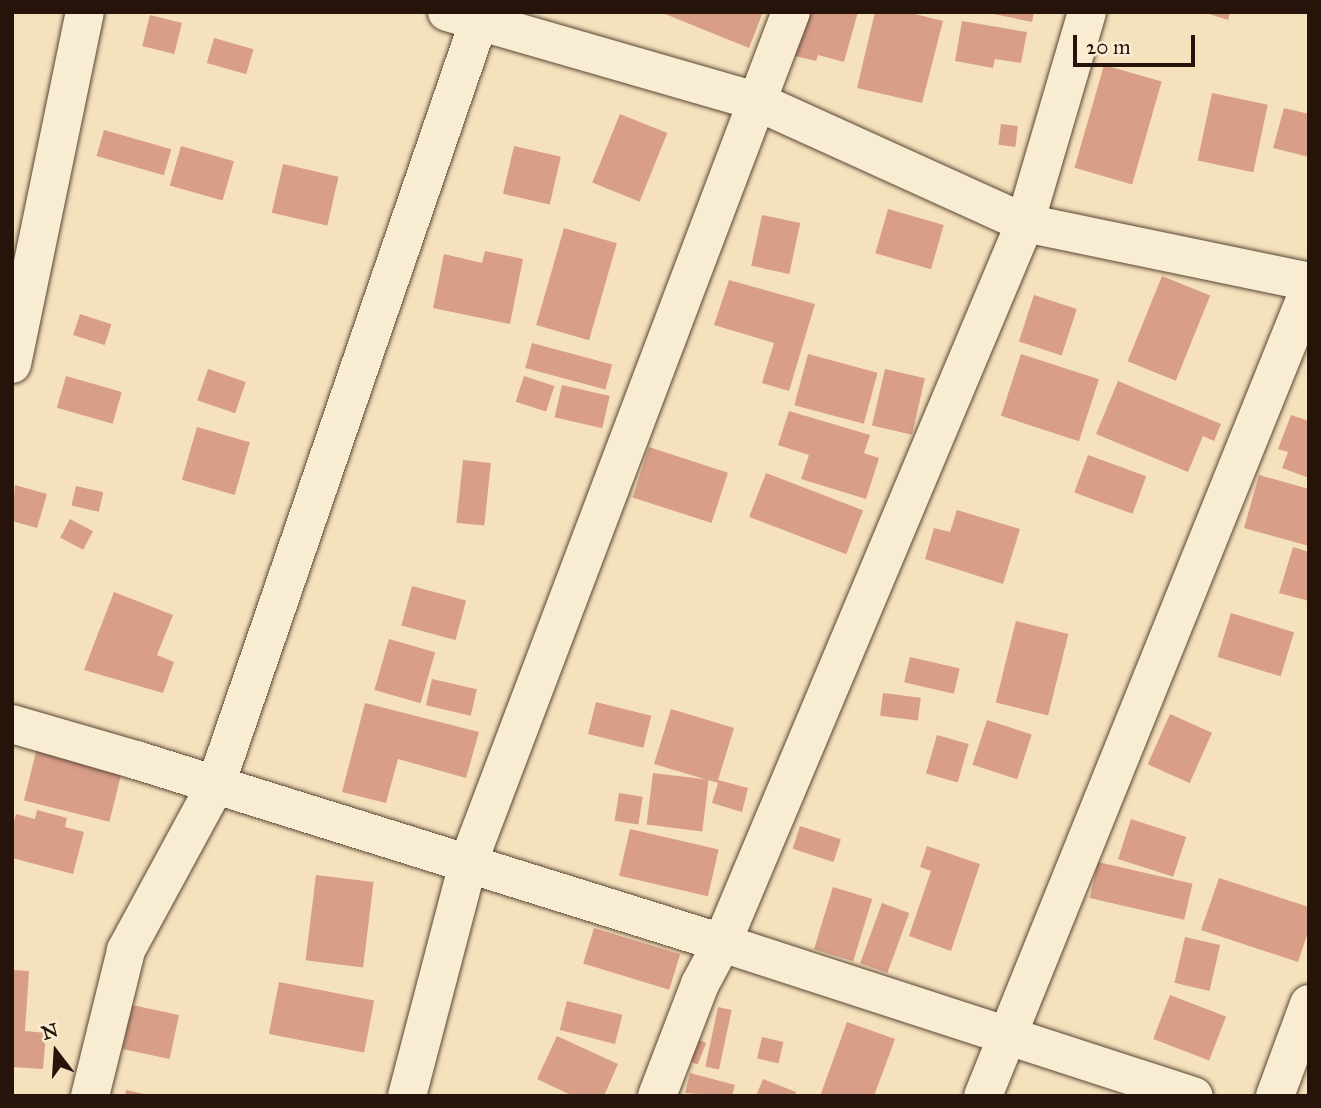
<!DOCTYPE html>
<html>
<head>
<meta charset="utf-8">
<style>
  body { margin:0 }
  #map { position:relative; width:1321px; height:1108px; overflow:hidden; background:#f5e1bc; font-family:"IM FELL Great Primer",serif }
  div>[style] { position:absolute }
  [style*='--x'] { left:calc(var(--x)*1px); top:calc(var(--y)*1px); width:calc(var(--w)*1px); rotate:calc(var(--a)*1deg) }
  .building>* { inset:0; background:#d99e88; transform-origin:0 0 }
  .roads { filter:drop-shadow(0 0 2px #5a4636) drop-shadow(0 0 2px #5a4636) }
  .minor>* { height:38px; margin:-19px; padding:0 19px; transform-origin:19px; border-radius:19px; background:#f8ecd3 }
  span { translate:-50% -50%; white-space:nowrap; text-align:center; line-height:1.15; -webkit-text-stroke:7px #f8ecd3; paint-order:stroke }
  .frame { position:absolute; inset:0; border:14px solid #26130a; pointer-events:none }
  .north { position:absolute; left:21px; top:1017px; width:70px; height:70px; -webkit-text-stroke:5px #f8ecd3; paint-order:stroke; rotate:343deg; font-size:19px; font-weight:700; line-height:28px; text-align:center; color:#26130a }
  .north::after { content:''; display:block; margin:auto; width:24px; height:32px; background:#26130a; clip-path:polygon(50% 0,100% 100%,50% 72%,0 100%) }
  .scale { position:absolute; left:1073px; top:35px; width:122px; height:32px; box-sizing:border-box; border:4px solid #26130a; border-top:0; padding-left:9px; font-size:21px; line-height:24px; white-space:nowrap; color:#26130a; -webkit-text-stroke:5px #f8ecd3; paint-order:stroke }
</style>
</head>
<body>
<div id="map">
  <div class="building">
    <div style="clip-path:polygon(660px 12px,763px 12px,749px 48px)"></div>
    <div style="clip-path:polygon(807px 12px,858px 12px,844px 62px,818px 55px,816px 61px,795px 56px)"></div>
    <div style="clip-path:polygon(875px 12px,907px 12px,943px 21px,922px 103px,857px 88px)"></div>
    <div style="clip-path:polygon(984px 12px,1034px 12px,1032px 22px)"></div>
    <div style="clip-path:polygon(1203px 12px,1230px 12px,1228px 20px)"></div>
    <div style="left:150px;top:15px;width:33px;height:32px;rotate:14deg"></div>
    <div style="clip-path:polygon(962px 21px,1027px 32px,1021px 63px,995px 59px,993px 68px,955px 61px)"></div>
    <div style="left:214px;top:38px;width:41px;height:26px;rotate:16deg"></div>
    <div style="left:1104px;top:65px;width:60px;height:107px;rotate:16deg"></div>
    <div style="left:1212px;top:93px;width:57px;height:69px;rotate:12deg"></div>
    <div style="clip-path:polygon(1284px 108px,1309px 114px,1309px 157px,1273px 148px)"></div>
    <div style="left:620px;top:114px;width:51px;height:74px;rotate:22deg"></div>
    <div style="left:1001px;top:124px;width:17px;height:21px;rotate:7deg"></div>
    <div style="left:104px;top:130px;width:70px;height:27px;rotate:16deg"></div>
    <div style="left:181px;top:146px;width:55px;height:41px;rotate:16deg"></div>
    <div style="left:514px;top:146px;width:48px;height:49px;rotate:13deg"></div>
    <div style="left:283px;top:164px;width:57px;height:50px;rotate:13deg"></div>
    <div style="left:888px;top:209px;width:58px;height:46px;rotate:16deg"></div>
    <div style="left:762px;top:215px;width:39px;height:52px;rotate:12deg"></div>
    <div style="left:564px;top:228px;width:55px;height:101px;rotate:16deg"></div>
    <div style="clip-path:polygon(485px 251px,523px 259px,510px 324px,433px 308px,444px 254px,482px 263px)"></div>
    <div style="left:1162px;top:276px;width:52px;height:92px;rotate:22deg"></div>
    <div style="clip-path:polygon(729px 280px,815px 304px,789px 391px,762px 383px,774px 343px,714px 325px)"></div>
    <div style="left:1034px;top:295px;width:45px;height:49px;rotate:18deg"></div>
    <div style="left:80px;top:314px;width:33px;height:22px;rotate:18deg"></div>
    <div style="left:532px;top:343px;width:83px;height:26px;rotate:15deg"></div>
    <div style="left:808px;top:354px;width:72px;height:53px;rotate:15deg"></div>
    <div style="left:1021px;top:354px;width:82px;height:65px;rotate:18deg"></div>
    <div style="left:208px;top:369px;width:40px;height:33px;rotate:19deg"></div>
    <div style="left:885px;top:369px;width:41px;height:58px;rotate:13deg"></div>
    <div style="left:66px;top:376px;width:58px;height:33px;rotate:16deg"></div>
    <div style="left:524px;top:376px;width:32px;height:27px;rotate:18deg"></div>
    <div style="clip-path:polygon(1118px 381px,1221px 424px,1214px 441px,1203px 436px,1188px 472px,1096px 434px)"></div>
    <div style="left:562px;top:385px;width:49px;height:33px;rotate:13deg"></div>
    <div style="clip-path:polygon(789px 411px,870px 435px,864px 453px,879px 458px,866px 499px,801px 479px,809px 455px,778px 445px)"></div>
    <div style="clip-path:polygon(1291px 415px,1309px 421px,1309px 478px,1282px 468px,1288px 452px,1278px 449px)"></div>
    <div style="left:197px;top:427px;width:55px;height:55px;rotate:16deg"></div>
    <div style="left:649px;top:447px;width:83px;height:53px;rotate:18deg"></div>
    <div style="left:1088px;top:455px;width:62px;height:40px;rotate:20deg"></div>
    <div style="left:463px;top:460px;width:28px;height:63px;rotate:6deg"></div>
    <div style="left:766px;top:473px;width:104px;height:47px;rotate:21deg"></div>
    <div style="clip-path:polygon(1259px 475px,1309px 489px,1309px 546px,1244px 528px)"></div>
    <div style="clip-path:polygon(15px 485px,47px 494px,37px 528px,12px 521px)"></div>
    <div style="left:76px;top:486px;width:28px;height:20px;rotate:13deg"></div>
    <div style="clip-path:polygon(957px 510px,1020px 529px,1003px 584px,925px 559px,934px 528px,950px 532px)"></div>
    <div style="left:70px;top:519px;width:26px;height:21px;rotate:28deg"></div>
    <div style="clip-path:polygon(1293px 547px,1309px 552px,1309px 601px,1279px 593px)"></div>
    <div style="left:412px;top:586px;width:56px;height:41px;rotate:15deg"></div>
    <div style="clip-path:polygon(114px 592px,173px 615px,157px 655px,174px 662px,163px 693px,84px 670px)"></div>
    <div style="left:1231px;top:613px;width:66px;height:46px;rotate:17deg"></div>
    <div style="left:1016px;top:621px;width:54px;height:84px;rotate:14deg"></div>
    <div style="left:389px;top:639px;width:48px;height:53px;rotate:16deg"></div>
    <div style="left:910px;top:657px;width:51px;height:26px;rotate:13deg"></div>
    <div style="left:432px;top:679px;width:46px;height:27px;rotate:13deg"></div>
    <div style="left:883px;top:693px;width:38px;height:23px;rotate:7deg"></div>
    <div style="left:596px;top:702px;width:57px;height:33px;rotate:14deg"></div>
    <div style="clip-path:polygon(365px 703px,479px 732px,466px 778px,398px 759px,386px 803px,342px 792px)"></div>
    <div style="clip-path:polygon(671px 709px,734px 728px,718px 780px,748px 788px,742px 812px,712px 803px,718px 783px,654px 764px)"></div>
    <div style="left:1170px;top:714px;width:46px;height:55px;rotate:24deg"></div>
    <div style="left:987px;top:720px;width:47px;height:47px;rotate:18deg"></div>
    <div style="left:937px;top:735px;width:33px;height:40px;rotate:16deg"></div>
    <div style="left:37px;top:748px;width:88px;height:54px;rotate:14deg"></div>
    <div style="left:653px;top:773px;width:56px;height:52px;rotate:7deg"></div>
    <div style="left:619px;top:793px;width:24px;height:28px;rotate:9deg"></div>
    <div style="clip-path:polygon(37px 810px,67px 818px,65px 827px,84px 832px,73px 874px,12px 858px,12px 829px,16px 814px,35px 819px)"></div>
    <div style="left:1131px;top:819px;width:58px;height:42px;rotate:18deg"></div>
    <div style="left:800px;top:826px;width:43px;height:24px;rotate:18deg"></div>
    <div style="left:630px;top:829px;width:91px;height:48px;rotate:13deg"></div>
    <div style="clip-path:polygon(927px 846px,980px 864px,951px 951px,909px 936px,931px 871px,920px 867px)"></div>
    <div style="left:1098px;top:862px;width:97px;height:37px;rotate:13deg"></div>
    <div style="left:316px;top:875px;width:58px;height:86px;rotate:7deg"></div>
    <div style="clip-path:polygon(1219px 878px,1309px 907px,1309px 929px,1298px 962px,1201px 930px)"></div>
    <div style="left:833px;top:887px;width:41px;height:65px;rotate:17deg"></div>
    <div style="left:882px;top:903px;width:29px;height:64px;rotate:20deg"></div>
    <div style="left:594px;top:928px;width:90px;height:37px;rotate:17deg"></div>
    <div style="left:1185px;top:937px;width:36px;height:47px;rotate:13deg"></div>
    <div style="clip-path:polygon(12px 970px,29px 971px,25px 1031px,46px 1033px,43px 1069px,12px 1067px)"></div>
    <div style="left:279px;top:982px;width:97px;height:53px;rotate:11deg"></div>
    <div style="left:1170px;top:995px;width:60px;height:47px;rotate:21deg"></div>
    <div style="left:567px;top:1001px;width:57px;height:30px;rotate:14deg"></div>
    <div style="left:132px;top:1005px;width:48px;height:45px;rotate:12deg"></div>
    <div style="left:718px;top:1007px;width:14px;height:61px;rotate:12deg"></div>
    <div style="clip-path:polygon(847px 1022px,895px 1039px,874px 1096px,820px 1096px)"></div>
    <div style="clip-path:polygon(557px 1036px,618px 1064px,604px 1096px,573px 1096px,537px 1079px)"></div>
    <div style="left:762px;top:1037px;width:22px;height:22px;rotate:13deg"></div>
    <div style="left:696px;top:1039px;width:11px;height:23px;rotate:22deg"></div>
    <div style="clip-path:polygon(690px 1073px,735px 1085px,732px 1096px,685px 1093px)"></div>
    <div style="clip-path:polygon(763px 1079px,796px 1092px,795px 1096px,756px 1096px)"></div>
    <div style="clip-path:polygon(126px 1090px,149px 1095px,149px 1096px,125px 1096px)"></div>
  </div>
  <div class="roads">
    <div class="minor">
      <div style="--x:447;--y:12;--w:324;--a:16.1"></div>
      <div style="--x:758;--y:102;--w:293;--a:24.4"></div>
      <div style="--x:1025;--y:223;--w:290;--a:11.7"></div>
      <div style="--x:12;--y:364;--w:359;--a:-78.3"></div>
      <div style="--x:12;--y:724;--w:129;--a:16.2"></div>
      <div style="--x:136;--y:760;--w:614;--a:17.34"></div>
      <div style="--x:722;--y:943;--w:496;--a:18"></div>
      <div style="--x:90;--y:1096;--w:150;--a:-76.1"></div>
      <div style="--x:126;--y:950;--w:189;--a:-61.5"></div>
      <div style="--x:216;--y:784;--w:817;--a:-70.99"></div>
      <div style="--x:407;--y:1096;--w:241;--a:-75.3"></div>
      <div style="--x:468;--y:863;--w:910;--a:-69.22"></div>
      <div style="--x:657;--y:1096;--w:120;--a:-69"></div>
      <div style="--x:700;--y:984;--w:47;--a:-61.8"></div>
      <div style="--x:722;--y:943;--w:781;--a:-67.18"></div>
      <div style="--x:1025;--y:223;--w:220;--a:-73.6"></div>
      <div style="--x:983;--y:1096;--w:869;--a:-67.98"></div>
      <div style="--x:1275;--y:1096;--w:98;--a:-69.7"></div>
    </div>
  </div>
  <div class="frame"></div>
  <div class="north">N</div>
  <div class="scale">20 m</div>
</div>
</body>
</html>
